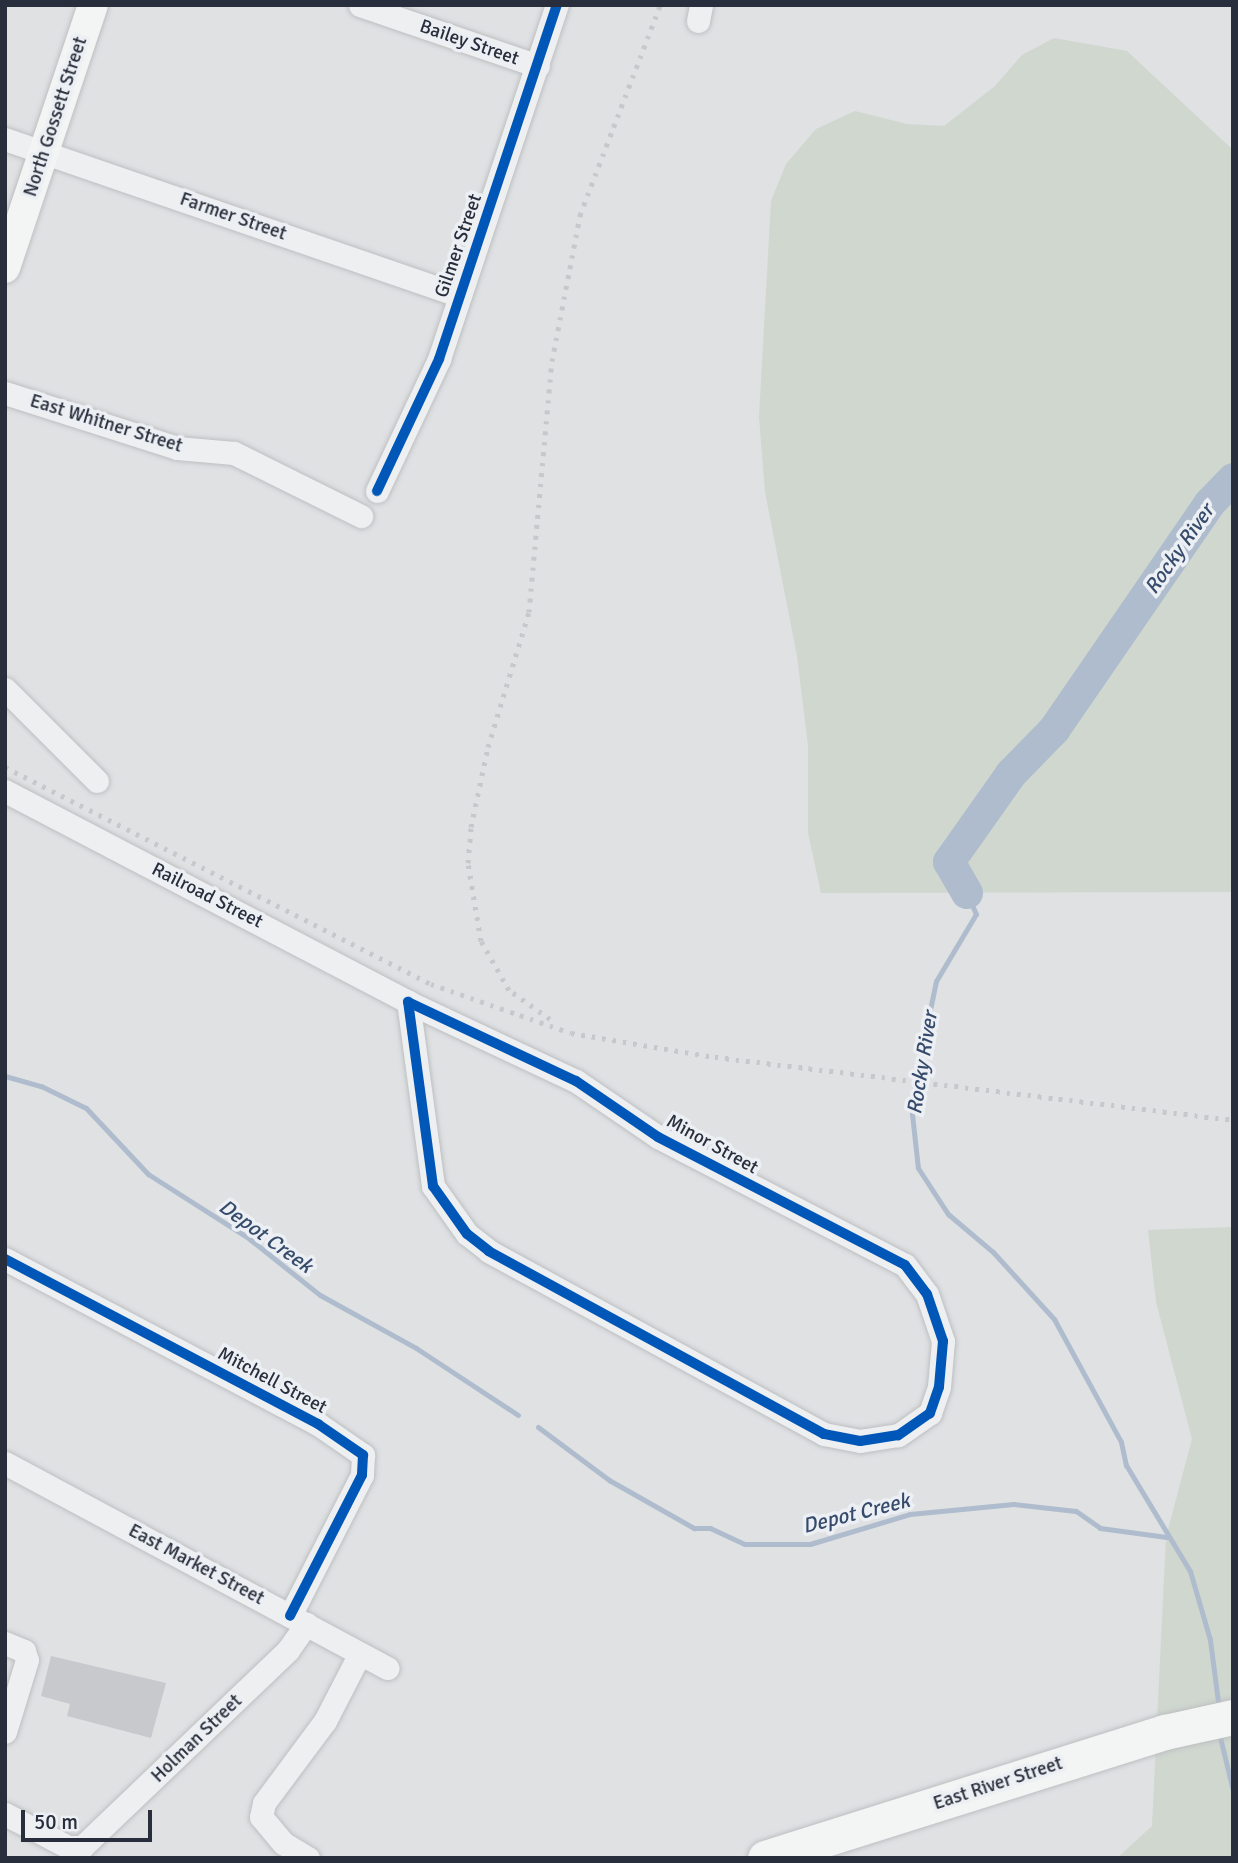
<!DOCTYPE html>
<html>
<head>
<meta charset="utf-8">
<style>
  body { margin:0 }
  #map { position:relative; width:1238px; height:1863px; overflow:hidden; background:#dfe1e3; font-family:Signika,sans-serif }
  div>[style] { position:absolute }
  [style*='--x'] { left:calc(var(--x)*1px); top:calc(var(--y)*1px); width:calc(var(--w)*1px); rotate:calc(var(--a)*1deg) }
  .green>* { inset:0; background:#cfd7cf }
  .stream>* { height:5px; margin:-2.5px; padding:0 2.5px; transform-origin:2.5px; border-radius:2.5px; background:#afbccd }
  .river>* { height:32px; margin:-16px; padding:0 16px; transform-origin:16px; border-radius:16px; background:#afbccd }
  .building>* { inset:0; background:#c7c9cc }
  .roads { filter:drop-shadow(0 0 2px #bdbfc1) drop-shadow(0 0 2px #bdbfc1) }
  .minor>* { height:23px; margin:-11.5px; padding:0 11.5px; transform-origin:11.5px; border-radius:11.5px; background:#eeeff0 }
  .major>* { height:30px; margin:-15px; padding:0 15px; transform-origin:15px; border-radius:15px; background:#f3f4f4 }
  .highway>* { height:35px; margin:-17.5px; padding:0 17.5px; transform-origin:17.5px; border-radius:17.5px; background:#f3f4f4 }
  .rail>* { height:5px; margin-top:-2.5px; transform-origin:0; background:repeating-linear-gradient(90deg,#c7c8cb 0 3.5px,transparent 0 10.5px) }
  .cycleway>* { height:10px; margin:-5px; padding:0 5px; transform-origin:5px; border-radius:5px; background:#0057b8 }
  span { translate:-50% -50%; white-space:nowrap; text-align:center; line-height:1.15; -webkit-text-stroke:7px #eceff3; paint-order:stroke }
  .street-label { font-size:19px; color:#282e3b }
  .water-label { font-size:21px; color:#364b6b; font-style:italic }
  .frame { position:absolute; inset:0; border:7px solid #282e3b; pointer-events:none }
  .scale { position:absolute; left:21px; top:1810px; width:131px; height:32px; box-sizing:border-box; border:4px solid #282e3b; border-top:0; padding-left:9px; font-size:21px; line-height:24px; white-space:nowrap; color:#282e3b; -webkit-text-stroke:5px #eceff3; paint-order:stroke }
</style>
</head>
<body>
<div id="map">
  <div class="green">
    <div style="clip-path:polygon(1054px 38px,1127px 51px,1233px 150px,1233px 892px,821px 893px,808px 833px,808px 746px,797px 656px,765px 492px,759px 417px,771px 201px,786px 164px,816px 129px,855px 111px,907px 124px,944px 126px,995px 86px,1022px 55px)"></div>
    <div style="clip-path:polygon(1233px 1227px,1233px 1858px,1117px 1858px,1152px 1826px,1166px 1537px,1192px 1439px,1156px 1302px,1148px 1230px)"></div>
  </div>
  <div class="stream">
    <div style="--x:967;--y:893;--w:23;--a:67"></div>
    <div style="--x:976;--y:914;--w:78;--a:120.8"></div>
    <div style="--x:936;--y:981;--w:103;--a:101.7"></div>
    <div style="--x:915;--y:1082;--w:32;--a:95"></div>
    <div style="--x:912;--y:1114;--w:54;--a:83.7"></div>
    <div style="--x:918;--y:1168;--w:55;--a:56.9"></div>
    <div style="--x:948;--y:1214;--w:59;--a:40.2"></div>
    <div style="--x:993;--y:1252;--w:91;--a:47.7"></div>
    <div style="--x:1054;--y:1319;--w:140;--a:61.4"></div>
    <div style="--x:1121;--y:1442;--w:24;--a:78"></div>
    <div style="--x:1126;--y:1465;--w:124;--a:58.9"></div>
    <div style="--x:1190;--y:1571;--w:72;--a:73.8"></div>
    <div style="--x:1210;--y:1640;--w:70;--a:82.6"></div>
    <div style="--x:5;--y:1076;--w:37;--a:16"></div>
    <div style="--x:41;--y:1086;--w:50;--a:26.1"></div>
    <div style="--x:86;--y:1108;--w:91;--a:46.8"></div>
    <div style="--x:148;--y:1174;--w:117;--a:32.5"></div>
    <div style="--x:247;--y:1237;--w:93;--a:38.5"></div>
    <div style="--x:320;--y:1295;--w:110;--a:28.9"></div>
    <div style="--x:416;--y:1348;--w:122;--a:33.3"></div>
    <div style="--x:538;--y:1427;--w:89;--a:36.7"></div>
    <div style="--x:609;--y:1480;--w:98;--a:29.5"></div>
    <div style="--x:694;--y:1528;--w:16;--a:0"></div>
    <div style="--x:710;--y:1528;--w:38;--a:25"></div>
    <div style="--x:745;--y:1544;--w:65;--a:0"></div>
    <div style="--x:810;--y:1544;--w:104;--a:-16.7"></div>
    <div style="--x:910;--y:1514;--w:104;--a:-5.5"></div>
    <div style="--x:1014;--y:1504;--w:62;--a:6.4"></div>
    <div style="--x:1076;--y:1511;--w:29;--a:35"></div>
    <div style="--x:1100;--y:1528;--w:67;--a:7.8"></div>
    <div style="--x:1219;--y:1733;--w:60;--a:76.4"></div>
  </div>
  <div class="river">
    <div style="--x:967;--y:893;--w:36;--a:-120"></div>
    <div style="--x:949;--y:862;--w:108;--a:-54.8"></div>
    <div style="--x:1011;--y:774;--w:62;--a:-45.7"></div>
    <div style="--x:1054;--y:730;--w:275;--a:-55.5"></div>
    <div style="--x:1210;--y:503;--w:33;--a:-46"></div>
  </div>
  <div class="building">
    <div style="clip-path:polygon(51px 1656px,166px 1683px,151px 1738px,67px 1716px,70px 1704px,41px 1696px)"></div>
  </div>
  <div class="roads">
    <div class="minor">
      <div style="--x:360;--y:5;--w:188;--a:18.9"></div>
      <div style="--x:698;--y:21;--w:16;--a:-79"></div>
      <div style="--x:5;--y:139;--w:481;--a:19"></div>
      <div style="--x:5;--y:393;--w:181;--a:17.7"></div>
      <div style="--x:177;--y:448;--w:57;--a:5"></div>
      <div style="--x:234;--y:453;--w:142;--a:26.4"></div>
      <div style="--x:377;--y:491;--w:146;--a:-64.8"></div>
      <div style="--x:439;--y:359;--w:373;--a:-71.6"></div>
      <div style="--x:5;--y:689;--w:130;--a:45"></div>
      <div style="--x:5;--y:791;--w:455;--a:27.6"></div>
      <div style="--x:408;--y:1002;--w:186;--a:25.2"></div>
      <div style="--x:576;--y:1081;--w:99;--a:34.3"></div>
      <div style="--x:658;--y:1137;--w:278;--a:27.4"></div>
      <div style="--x:905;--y:1265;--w:36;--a:53"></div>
      <div style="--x:927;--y:1294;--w:50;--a:71.2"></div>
      <div style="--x:943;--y:1341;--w:46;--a:95"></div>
      <div style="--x:939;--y:1387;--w:28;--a:109"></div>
      <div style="--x:930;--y:1413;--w:39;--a:145"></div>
      <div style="--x:898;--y:1435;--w:38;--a:171"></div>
      <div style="--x:860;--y:1441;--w:37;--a:-169"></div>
      <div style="--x:824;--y:1434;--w:382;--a:-151.4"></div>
      <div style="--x:489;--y:1251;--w:28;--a:-142"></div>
      <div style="--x:467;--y:1234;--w:59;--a:-125.3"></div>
      <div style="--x:433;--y:1186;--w:186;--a:-97.7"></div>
      <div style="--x:5;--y:1259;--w:354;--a:27.8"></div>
      <div style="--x:318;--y:1424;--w:55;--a:34.6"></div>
      <div style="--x:363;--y:1455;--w:20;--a:93"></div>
      <div style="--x:362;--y:1475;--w:158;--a:117.1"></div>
      <div style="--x:5;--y:1463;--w:434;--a:28.2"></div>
      <div style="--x:5;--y:1643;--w:21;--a:23"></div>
      <div style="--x:24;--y:1651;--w:9;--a:72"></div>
      <div style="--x:27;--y:1660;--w:75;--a:107"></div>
      <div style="--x:5;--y:1814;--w:71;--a:27.6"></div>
      <div style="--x:68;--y:1847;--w:14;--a:0"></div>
      <div style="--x:82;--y:1847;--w:285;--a:-43.7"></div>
      <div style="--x:288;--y:1650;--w:32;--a:-55"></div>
      <div style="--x:308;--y:1858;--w:29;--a:-149"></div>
      <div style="--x:283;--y:1843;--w:34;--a:-130"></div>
      <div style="--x:261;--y:1817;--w:14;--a:-78"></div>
      <div style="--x:264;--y:1803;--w:102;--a:-53.4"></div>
      <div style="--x:325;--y:1721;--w:74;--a:-62.7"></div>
    </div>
    <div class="major">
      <div style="--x:5;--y:268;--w:277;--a:-71.5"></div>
    </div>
    <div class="highway">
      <div style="--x:765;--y:1858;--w:419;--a:-17.5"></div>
      <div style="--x:1165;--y:1732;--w:70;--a:-12.4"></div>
    </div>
  </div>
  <div class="rail">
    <div style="--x:5;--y:767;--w:478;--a:27"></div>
    <div style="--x:431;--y:984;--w:148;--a:19.3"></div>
    <div style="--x:571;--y:1033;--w:146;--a:9.5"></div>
    <div style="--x:715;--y:1057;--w:522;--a:6.93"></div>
    <div style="--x:550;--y:1019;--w:50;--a:-144.7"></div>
    <div style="--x:509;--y:990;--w:56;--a:-119.7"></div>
    <div style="--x:481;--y:941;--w:79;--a:-99.5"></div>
    <div style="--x:468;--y:863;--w:36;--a:-85"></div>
    <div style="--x:471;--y:827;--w:82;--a:-78"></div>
    <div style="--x:488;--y:747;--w:141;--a:-73.1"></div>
    <div style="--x:529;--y:612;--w:252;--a:-84.8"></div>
    <div style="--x:552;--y:361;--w:149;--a:-79.1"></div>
    <div style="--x:580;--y:215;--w:225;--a:-69.1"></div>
  </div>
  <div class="cycleway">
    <div style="--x:377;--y:491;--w:146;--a:-64.8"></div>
    <div style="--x:439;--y:359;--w:373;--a:-71.6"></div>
    <div style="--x:408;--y:1002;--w:186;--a:25.2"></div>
    <div style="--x:576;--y:1081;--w:99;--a:34.3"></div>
    <div style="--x:658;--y:1137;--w:278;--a:27.4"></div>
    <div style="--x:905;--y:1265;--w:36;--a:53"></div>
    <div style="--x:927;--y:1294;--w:50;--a:71.2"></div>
    <div style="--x:943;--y:1341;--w:46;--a:95"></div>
    <div style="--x:939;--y:1387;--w:28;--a:109"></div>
    <div style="--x:930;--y:1413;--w:39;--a:145"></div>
    <div style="--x:898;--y:1435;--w:38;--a:171"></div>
    <div style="--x:860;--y:1441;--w:37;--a:-169"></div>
    <div style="--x:824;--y:1434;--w:382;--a:-151.4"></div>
    <div style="--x:489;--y:1251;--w:28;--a:-142"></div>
    <div style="--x:467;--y:1234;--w:59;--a:-125.3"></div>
    <div style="--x:433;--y:1186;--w:186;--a:-97.7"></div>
    <div style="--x:5;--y:1259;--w:354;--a:27.8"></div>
    <div style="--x:318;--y:1424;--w:55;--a:34.6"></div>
    <div style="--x:363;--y:1455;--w:20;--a:93"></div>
    <div style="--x:362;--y:1475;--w:158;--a:117.1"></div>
  </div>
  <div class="street-label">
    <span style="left:469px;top:43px;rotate:19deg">Bailey Street</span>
    <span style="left:56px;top:117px;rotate:-72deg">North Gossett Street</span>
    <span style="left:233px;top:217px;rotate:19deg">Farmer Street</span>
    <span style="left:459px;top:246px;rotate:-71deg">Gilmer Street</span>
    <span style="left:106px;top:424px;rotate:17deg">East Whitner Street</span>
    <span style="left:207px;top:896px;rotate:27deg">Railroad Street</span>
    <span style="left:712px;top:1145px;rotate:29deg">Minor Street</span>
    <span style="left:272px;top:1381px;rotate:28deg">Mitchell Street</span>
    <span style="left:196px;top:1565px;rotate:28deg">East Market Street</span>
    <span style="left:197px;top:1739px;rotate:-44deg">Holman Street</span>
    <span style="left:998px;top:1784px;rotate:-18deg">East River Street</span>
  </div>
  <div class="water-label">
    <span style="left:1179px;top:549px;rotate:-55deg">Rocky River</span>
    <span style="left:922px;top:1063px;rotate:-81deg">Rocky River</span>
    <span style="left:266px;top:1236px;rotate:36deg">Depot Creek</span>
    <span style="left:856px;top:1513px;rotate:-14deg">Depot Creek</span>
  </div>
  <div class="frame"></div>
  <div class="scale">50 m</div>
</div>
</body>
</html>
